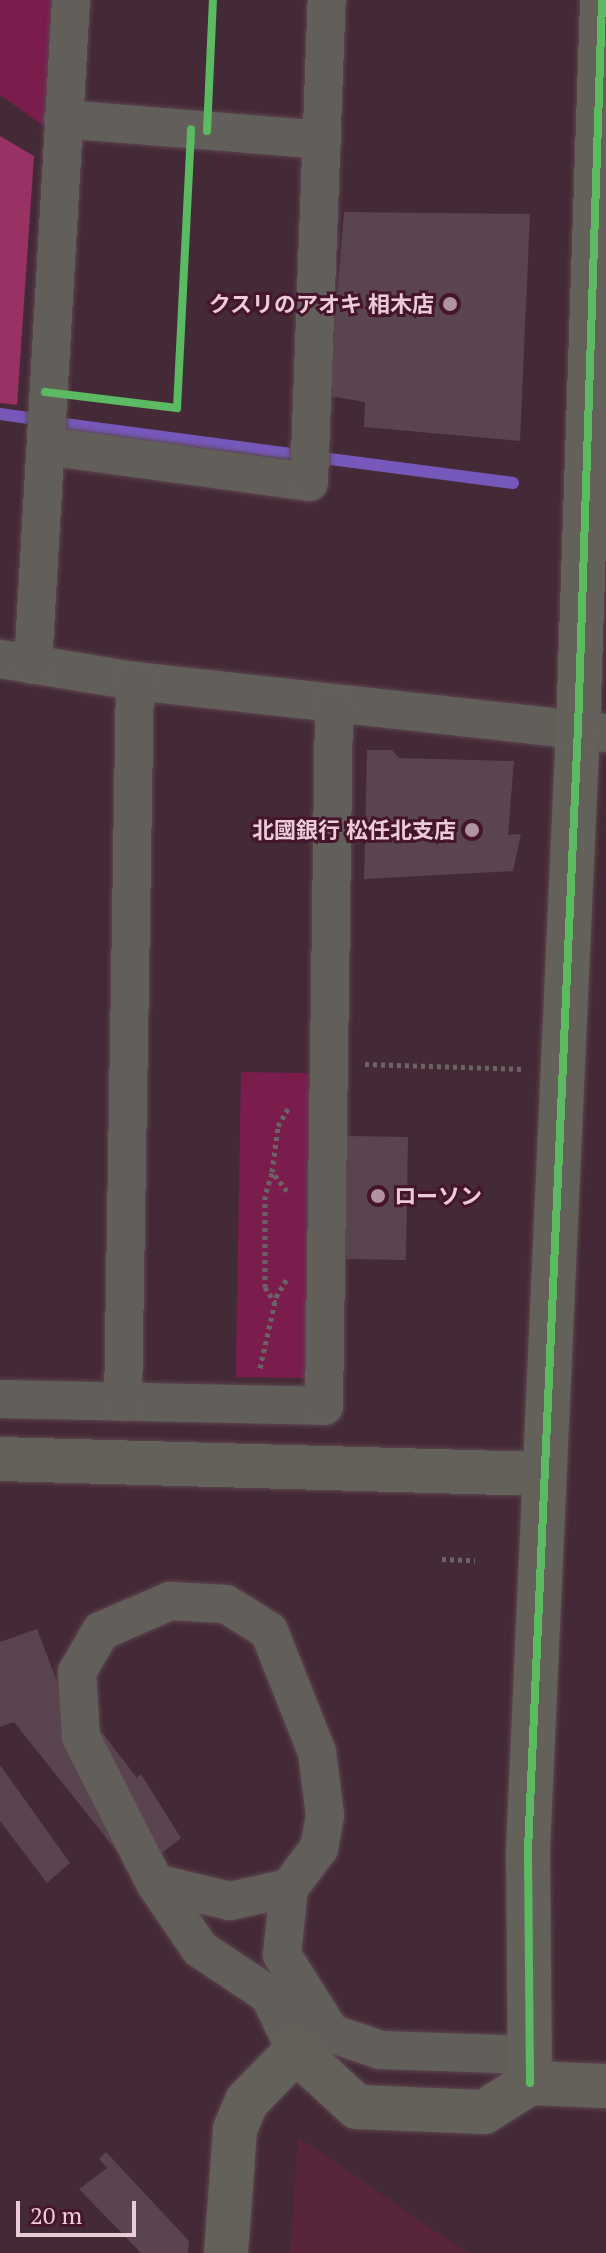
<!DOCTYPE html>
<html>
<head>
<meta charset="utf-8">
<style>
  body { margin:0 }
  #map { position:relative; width:606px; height:2253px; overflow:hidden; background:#442a36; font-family:"PT Serif","Noto Sans JP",serif }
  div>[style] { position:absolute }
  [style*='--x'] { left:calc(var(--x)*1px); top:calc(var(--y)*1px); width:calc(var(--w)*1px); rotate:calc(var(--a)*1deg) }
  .built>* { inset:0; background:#59253d }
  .green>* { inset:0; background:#7a1d4d; transform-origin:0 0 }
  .forest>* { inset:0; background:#983164 }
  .stream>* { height:12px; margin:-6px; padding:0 6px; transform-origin:6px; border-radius:6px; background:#7658ba }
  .building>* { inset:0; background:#594450; transform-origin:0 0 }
  .path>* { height:5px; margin-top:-2.5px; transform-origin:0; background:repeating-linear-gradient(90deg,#6c6464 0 4px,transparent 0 8px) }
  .roads { filter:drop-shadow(0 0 2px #5c4650) drop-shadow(0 0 2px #5c4650) }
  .street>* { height:38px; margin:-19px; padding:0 19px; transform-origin:19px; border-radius:19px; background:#625f5a }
  .secondary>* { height:44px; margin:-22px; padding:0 22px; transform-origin:22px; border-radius:22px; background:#63615a }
  .cycleway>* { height:8px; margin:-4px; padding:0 4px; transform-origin:4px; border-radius:4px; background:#5cba63 }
  .dots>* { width:22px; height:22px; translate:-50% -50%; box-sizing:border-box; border:4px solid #44152b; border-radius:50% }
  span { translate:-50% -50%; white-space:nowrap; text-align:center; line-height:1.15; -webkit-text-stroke:6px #44152b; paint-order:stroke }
  .poi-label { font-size:22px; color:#eacbd6; font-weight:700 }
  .right { translate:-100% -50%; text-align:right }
  .left { translate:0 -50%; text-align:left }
  .scale { position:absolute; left:16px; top:2201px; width:120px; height:36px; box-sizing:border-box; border:4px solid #eacbd6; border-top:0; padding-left:10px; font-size:24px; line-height:28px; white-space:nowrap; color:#eacbd6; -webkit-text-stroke:6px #44152b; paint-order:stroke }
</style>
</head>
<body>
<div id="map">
  <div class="built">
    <div style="clip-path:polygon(298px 2137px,460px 2248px,471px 2253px,290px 2253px)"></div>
  </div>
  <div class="green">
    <div style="clip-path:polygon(0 0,54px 0,45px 127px,0 95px)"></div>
    <div style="left:241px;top:1072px;width:74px;height:305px;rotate:1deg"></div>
  </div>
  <div class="forest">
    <div style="clip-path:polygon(0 136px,34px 156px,17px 405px,0 403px)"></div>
  </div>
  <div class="stream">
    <div style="--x:0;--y:414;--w:27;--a:8"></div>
    <div style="--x:57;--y:423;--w:460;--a:7.5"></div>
  </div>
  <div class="building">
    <div style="clip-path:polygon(344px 212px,530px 214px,520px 441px,364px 427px,365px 402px,329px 396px)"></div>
    <div style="clip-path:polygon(367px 750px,392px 750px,399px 758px,514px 761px,508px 835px,521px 834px,513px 871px,364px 879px)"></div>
    <div style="left:347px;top:1136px;width:61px;height:123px;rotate:1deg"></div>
    <div style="clip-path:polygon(37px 1629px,67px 1708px,77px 1700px,137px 1778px,141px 1774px,181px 1838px,135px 1874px,14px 1722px,0 1727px,0 1642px)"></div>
    <div style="clip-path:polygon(0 1765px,70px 1863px,47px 1883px,0 1821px)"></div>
    <div style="clip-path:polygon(106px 2152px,189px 2241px,188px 2253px,141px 2253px,79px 2189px,107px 2168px,99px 2159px)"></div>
  </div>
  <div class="path">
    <div style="--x:365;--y:1064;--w:158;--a:1.8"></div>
    <div style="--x:272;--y:1173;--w:24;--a:107"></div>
    <div style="--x:265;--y:1196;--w:91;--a:90"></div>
    <div style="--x:265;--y:1287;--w:19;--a:58"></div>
    <div style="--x:287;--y:1191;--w:24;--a:-128"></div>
    <div style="--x:272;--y:1172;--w:46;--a:-82.6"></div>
    <div style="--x:278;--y:1126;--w:20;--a:-60"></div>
    <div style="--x:260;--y:1368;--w:73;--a:-77.3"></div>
    <div style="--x:276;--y:1297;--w:21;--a:-59"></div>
    <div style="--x:442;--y:1559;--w:33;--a:2"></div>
  </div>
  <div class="roads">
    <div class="street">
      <div style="--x:63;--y:119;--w:260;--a:4.6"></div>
      <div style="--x:46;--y:446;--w:265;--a:7.8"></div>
      <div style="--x:309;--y:482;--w:482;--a:-87.9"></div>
      <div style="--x:0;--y:659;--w:137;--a:9.3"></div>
      <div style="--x:135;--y:681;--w:474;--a:6.3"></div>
      <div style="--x:33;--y:665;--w:666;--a:-86.73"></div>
      <div style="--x:0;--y:1399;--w:324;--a:1.2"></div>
      <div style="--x:324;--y:1406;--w:700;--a:-89.18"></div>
      <div style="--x:123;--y:1402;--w:721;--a:-89.05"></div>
      <div style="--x:155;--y:1883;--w:77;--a:13.5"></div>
      <div style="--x:230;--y:1901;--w:60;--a:-12.4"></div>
      <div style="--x:331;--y:2033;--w:39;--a:153"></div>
      <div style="--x:296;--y:2051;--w:62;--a:-115.7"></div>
      <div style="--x:269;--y:1995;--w:83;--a:-146.3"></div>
      <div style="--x:200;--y:1949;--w:80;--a:-124.3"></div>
      <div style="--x:155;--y:1883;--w:164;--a:-116.9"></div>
      <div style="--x:81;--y:1737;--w:65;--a:-93.5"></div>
      <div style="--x:77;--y:1672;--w:48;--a:-59.7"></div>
      <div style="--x:101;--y:1631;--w:75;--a:-23.5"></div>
      <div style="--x:170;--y:1601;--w:56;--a:3.1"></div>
      <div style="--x:226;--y:1604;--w:51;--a:32.1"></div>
      <div style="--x:269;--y:1631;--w:130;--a:68.4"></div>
      <div style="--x:317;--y:1752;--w:64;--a:82.8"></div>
      <div style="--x:325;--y:1815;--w:34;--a:100"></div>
      <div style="--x:319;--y:1848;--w:50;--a:126.9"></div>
      <div style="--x:289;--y:1888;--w:67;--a:96"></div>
      <div style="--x:282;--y:1955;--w:92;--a:57.9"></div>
      <div style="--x:331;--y:2033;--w:52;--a:19.1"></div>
      <div style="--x:380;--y:2050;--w:151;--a:1.9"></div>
    </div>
    <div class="secondary">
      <div style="--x:0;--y:1459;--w:541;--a:1.59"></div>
      <div style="--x:530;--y:2083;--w:233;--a:-90.5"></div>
      <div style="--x:528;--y:1850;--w:1122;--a:-87.45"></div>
      <div style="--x:578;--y:729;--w:729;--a:-88.11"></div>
      <div style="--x:226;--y:2253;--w:124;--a:-85.8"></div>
      <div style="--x:235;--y:2129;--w:30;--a:-67"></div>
      <div style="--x:247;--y:2101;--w:70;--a:-45.6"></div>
      <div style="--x:296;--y:2051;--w:83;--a:42.6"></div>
      <div style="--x:357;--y:2107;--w:127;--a:2.3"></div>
      <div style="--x:484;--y:2112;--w:54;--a:-32.2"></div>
      <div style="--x:530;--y:2083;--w:76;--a:2.3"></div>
    </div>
  </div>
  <div class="cycleway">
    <div style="--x:207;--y:131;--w:131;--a:-87.4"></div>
    <div style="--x:45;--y:392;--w:133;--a:6.9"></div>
    <div style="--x:177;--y:408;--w:279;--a:-87.1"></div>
    <div style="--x:530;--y:2083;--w:233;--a:-90.5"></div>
    <div style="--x:528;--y:1850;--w:1122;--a:-87.45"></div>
    <div style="--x:578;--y:729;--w:729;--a:-88.11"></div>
  </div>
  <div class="dots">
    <div style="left:450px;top:304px;background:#b0939e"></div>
    <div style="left:472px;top:830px;background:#b0939e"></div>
    <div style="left:378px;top:1196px;background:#b0939e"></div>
  </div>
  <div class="poi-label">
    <span class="right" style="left:434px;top:304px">クスリのアオキ 相木店</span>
    <span class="right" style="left:456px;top:830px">北國銀行 松任北支店</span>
    <span class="left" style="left:394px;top:1196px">ローソン</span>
  </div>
  <div class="scale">20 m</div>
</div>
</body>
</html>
